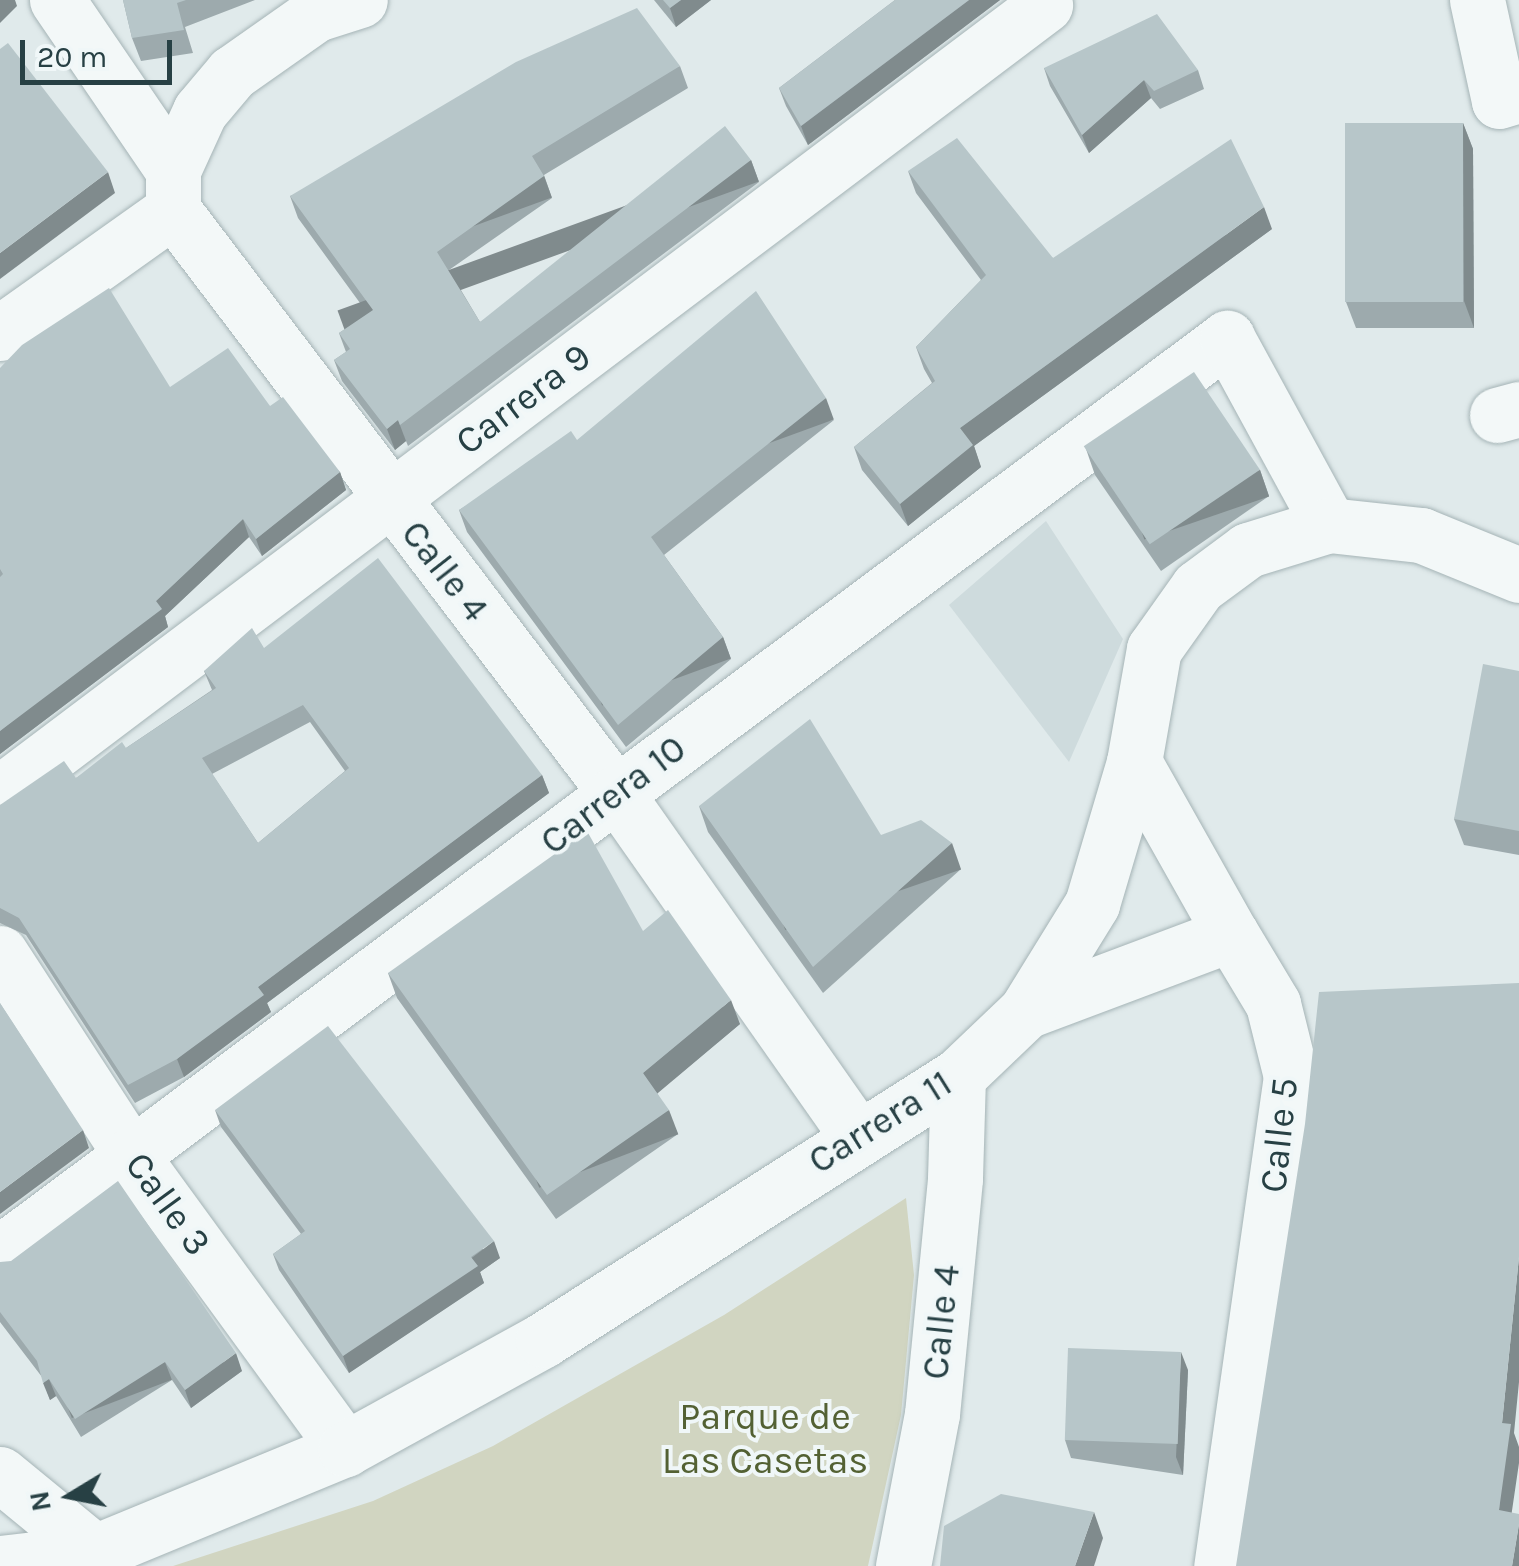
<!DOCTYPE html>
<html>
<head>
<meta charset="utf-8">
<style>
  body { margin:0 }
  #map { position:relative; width:1519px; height:1566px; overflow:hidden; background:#e0eaeb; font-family:Karla,sans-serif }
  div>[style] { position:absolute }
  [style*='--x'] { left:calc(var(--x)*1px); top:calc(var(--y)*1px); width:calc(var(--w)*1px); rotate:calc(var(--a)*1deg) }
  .built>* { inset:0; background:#cedbdd }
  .green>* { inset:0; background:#d1d5c1 }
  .roads { filter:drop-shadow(0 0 2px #a5b4b6) drop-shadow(0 0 2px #a5b4b6) }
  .minor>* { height:55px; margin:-27.5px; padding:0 27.5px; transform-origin:27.5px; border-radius:27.5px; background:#f3f8f8 }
  .wall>* { inset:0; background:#9daaad }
  .shaded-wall>* { inset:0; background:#808b8d; transform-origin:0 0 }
  .building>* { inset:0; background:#b7c6c9; transform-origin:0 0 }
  span { translate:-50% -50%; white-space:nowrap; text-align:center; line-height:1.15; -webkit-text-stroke:8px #f0f7f8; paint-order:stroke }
  .street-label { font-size:38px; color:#274044 }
  .park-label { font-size:38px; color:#536133 }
  .north { position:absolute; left:20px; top:1446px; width:100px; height:100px; -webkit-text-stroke:8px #f0f7f8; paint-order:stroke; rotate:260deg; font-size:28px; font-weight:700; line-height:40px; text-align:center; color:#274044 }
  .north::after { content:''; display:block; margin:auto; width:35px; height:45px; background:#274044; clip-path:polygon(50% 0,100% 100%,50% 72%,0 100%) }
  .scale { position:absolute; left:20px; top:40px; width:152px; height:45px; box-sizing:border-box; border:5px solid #274044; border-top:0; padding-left:12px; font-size:30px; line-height:35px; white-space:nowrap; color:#274044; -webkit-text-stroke:8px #f0f7f8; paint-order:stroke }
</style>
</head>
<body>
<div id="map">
  <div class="built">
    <div style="clip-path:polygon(1046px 521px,1123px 639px,1069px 762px,949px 605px)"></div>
  </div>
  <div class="green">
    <div style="clip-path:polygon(906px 1198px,914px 1275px,901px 1415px,868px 1566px,173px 1566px,373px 1501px,493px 1446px,724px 1315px)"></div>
  </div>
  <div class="roads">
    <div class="minor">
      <div style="--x:57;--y:0;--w:206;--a:55.7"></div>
      <div style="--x:173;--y:170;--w:40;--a:90"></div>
      <div style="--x:173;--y:210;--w:732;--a:52.77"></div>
      <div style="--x:616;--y:793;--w:418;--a:54.9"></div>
      <div style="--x:1477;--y:0;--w:103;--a:77.7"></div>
      <div style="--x:1499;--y:101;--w:21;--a:-17"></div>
      <div style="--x:173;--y:170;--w:65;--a:-65.4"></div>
      <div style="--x:200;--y:111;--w:50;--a:-49.9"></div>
      <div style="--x:232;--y:73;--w:103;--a:-35.1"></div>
      <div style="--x:316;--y:14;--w:46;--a:-17.7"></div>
      <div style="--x:0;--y:333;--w:212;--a:-35.4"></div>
      <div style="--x:1497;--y:415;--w:23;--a:-15"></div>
      <div style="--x:1134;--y:762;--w:197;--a:60.6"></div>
      <div style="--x:0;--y:793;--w:1309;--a:-37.02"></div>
      <div style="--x:0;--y:953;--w:241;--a:57"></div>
      <div style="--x:131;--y:1155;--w:364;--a:53.9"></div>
      <div style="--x:1026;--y:1011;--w:219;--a:-20.6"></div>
      <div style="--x:1231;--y:934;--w:82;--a:59"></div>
      <div style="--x:1273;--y:1004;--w:74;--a:76"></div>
      <div style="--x:1291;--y:1076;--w:495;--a:98.1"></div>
      <div style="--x:0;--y:1253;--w:1531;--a:-36.71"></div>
      <div style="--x:1227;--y:338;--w:213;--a:61.4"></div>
      <div style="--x:0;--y:1474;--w:123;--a:39.4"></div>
      <div style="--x:0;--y:1563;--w:96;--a:-6.6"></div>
      <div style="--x:95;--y:1552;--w:270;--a:-22.4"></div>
      <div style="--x:345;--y:1449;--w:226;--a:-28.8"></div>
      <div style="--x:543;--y:1340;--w:492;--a:-32.5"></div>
      <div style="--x:958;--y:1076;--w:94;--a:-43.7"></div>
      <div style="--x:1026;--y:1011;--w:126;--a:-58.3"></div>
      <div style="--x:1092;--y:904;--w:148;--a:-73.5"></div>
      <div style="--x:1134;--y:762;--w:115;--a:-80"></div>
      <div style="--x:1154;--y:649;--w:76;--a:-54.6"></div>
      <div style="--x:1198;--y:587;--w:62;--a:-36.5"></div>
      <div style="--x:1248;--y:550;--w:85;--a:-17.2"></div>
      <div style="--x:1329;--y:525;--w:93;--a:6.2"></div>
      <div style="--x:1421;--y:535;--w:106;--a:22.2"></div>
      <div style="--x:903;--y:1566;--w:155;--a:-79.2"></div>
      <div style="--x:932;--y:1414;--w:237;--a:-84.4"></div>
      <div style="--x:955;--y:1178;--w:102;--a:-88.3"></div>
    </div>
  </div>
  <div class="wall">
    <div style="clip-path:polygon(123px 0,255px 0,185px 27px,193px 53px,141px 61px,132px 38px)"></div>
    <div style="clip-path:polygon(654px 0,711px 0,676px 27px)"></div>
    <div style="clip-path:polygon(895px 0,1000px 0,808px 145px,786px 106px,779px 88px)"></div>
    <div style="clip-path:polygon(680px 66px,688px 88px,544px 175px,552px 198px,449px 270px,480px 322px,751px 160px,759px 182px,408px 446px,406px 441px,395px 450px,342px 381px,334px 360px,346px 352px,339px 333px,368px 314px,298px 218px,290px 196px)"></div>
    <div style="clip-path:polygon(1044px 68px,1198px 70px,1204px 89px,1160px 109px,1151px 98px,1089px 153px,1050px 86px)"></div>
    <div style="clip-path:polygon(1463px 123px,1473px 149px,1474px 328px,1356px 328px,1346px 302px)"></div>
    <div style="clip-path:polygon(908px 171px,1053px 258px,1272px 229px,974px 446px,981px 467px,908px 526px,862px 470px,854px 447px,932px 383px,924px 369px,916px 347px,981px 280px,916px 193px)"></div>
    <div style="clip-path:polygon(0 368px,170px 387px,270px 406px,340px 472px,346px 490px,262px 556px,249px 537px,165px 616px,168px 627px,0 754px)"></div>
    <div style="clip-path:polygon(834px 420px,664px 555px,723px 637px,731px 659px,626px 747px,467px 532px,459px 510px,577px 440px)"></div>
    <div style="clip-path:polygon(1086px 449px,1260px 470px,1269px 496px,1161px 571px,1095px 475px)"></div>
    <div style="clip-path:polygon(evenodd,264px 648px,542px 775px,549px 793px,267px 1003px,271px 1012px,184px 1077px,135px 1103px,26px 935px,0 923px,0 805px,76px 778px,126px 748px,212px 690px,204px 671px,264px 648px,310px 722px,345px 771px,258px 843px,212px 774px,310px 722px)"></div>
    <div style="clip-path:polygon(1519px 671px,1519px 855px,1464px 845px,1454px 819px)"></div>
    <div style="clip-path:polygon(699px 806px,881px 835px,961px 869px,823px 993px,708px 832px)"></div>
    <div style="clip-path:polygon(643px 931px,740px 1024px,657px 1093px,678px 1134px,556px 1219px,397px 998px,388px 973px)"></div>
    <div style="clip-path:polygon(215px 1110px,500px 1258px,480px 1272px,484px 1283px,349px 1373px,279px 1270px,273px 1254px,301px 1234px,221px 1127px)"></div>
    <div style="clip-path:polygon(0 1262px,242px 1371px,191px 1408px,172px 1380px,81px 1437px,56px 1396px,50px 1400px,42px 1377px,0 1322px)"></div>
    <div style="clip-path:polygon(1188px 1370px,1183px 1475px,1071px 1458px,1065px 1440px)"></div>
  </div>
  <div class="shaded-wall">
    <div style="clip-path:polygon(0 0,15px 0,17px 6px,0 23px)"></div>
    <div style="clip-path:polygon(681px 0,711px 0,676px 27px,670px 8px)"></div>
    <div style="clip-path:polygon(969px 0,1000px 0,808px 145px,801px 126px)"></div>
    <div style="clip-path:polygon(1144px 80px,1151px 98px,1089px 153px,1082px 135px)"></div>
    <div style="clip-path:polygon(1463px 123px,1473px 149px,1474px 328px,1464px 301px)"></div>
    <div style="left:751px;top:160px;width:23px;height:440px;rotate:70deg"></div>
    <div style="clip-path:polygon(108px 172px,115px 193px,0 279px,0 253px)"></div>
    <div style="left:544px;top:176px;width:23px;height:131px;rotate:70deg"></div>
    <div style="clip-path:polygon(1264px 207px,1272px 229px,974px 446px,981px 467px,908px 526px,900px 504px,960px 428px)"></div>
    <div style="left:826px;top:398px;width:23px;height:223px;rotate:70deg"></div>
    <div style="clip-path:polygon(398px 420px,406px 441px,395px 450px,387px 429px)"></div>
    <div style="left:1260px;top:470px;width:28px;height:132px;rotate:71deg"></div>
    <div style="clip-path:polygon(340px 472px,346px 490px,262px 556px,256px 539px)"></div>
    <div style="clip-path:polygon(243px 519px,249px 537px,165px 616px,168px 627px,0 754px,0 731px,156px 601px)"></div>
    <div style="left:723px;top:637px;width:23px;height:137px;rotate:70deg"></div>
    <div style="clip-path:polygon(542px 775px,549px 793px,267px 1003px,271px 1012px,184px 1077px,177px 1059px,258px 987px)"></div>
    <div style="left:952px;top:843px;width:28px;height:186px;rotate:71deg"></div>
    <div style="clip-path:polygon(731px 1000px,740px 1024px,652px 1098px,643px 1073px)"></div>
    <div style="left:669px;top:1110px;width:26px;height:149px;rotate:69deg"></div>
    <div style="clip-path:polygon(83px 1130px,89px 1148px,0 1214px,0 1192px)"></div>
    <div style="clip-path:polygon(494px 1241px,500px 1258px,480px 1272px,484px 1283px,349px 1373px,343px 1356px)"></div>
    <div style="clip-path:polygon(1519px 1257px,1519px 1382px,1514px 1433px,1519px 1447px,1519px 1463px,1508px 1538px,1499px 1510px,1502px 1423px)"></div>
    <div style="clip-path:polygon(1181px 1352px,1188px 1370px,1183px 1475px,1176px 1457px)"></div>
    <div style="clip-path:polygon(236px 1353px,242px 1371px,191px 1408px,185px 1390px)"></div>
    <div style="left:165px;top:1362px;width:19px;height:107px;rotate:69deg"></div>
    <div style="clip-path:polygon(49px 1379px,56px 1396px,50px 1400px,43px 1383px)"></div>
    <div style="clip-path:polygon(1094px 1512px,1103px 1538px,1094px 1566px,1075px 1566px)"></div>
    <div style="clip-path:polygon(1519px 1524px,1519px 1566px,1512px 1566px)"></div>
  </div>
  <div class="building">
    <div style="clip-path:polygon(123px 0,186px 0,177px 3px,184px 30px,132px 38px)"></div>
    <div style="clip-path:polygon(663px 0,681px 0,670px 8px)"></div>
    <div style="clip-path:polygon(895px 0,969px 0,801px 126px,779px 88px)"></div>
    <div style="clip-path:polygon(637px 8px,680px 66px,532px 156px,544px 176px,437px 252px,480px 322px,725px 126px,751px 160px,400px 425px,398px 420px,387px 429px,334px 360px,350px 349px,339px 333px,373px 310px,290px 196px,516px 62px)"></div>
    <div style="clip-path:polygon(1157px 14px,1198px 70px,1154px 91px,1144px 80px,1082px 135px,1044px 68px)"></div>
    <div style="clip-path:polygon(8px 43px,108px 172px,0 253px,0 49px)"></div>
    <div style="left:1345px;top:123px;width:118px;height:179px"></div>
    <div style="clip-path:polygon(957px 138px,1053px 258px,1231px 139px,1264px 207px,960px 428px,973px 445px,900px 504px,854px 447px,935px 381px,916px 347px,986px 275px,908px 171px)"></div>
    <div style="clip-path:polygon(109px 288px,170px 387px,228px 348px,270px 406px,283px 397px,340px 472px,256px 539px,243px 519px,156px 601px,162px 609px,0 731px,0 577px,3px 574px,0 569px,0 368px,22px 345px)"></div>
    <div style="clip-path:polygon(756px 291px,826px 398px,651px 537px,723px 637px,618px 725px,459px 510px,571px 431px,577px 440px)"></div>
    <div style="left:1194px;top:372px;width:118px;height:133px;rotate:56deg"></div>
    <div style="clip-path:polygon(evenodd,378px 558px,542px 775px,258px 987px,264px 995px,177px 1059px,128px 1085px,19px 918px,0 908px,0 805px,64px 761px,76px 778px,122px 742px,126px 748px,216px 688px,204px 671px,252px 628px,264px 648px,378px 558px,303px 705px,349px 768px,258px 843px,202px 758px,303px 705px)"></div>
    <div style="clip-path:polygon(1483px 664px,1519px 671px,1519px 831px,1454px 819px)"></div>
    <div style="clip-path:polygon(810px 719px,881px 835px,921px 820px,952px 843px,813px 967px,699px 806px)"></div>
    <div style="clip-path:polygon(587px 831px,643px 931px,668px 910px,731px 1000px,643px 1073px,669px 1110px,547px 1195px,388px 973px)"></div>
    <div style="clip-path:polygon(1519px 983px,1519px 1257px,1502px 1423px,1511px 1424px,1499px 1510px,1519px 1514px,1519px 1524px,1512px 1566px,1236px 1566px,1305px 1124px,1319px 992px)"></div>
    <div style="clip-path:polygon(0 1003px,83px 1130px,0 1192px)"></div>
    <div style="clip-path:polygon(328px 1026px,494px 1241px,471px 1257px,478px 1266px,343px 1356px,273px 1254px,305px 1231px,215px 1110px)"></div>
    <div style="clip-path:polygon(118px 1181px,236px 1353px,185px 1390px,165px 1362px,75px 1419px,49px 1379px,43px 1383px,37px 1361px,0 1312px,0 1262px,11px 1261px)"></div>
    <div style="left:1068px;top:1348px;width:113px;height:92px;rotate:2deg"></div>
    <div style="clip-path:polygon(1001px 1494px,1094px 1512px,1075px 1566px,940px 1566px,944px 1526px)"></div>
  </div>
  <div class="street-label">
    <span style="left:523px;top:399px;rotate:-37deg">Carrera 9</span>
    <span style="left:445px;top:571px;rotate:52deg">Calle 4</span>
    <span style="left:613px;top:795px;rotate:-37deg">Carrera 10</span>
    <span style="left:880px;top:1122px;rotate:-32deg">Carrera 11</span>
    <span style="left:1279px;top:1135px;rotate:-84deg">Calle 5</span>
    <span style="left:168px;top:1204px;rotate:54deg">Calle 3</span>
    <span style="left:941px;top:1322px;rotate:-84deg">Calle 4</span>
  </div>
  <div class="park-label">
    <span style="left:765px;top:1439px">Parque de<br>Las Casetas</span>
  </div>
  <div class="north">N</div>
  <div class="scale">20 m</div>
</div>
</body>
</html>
